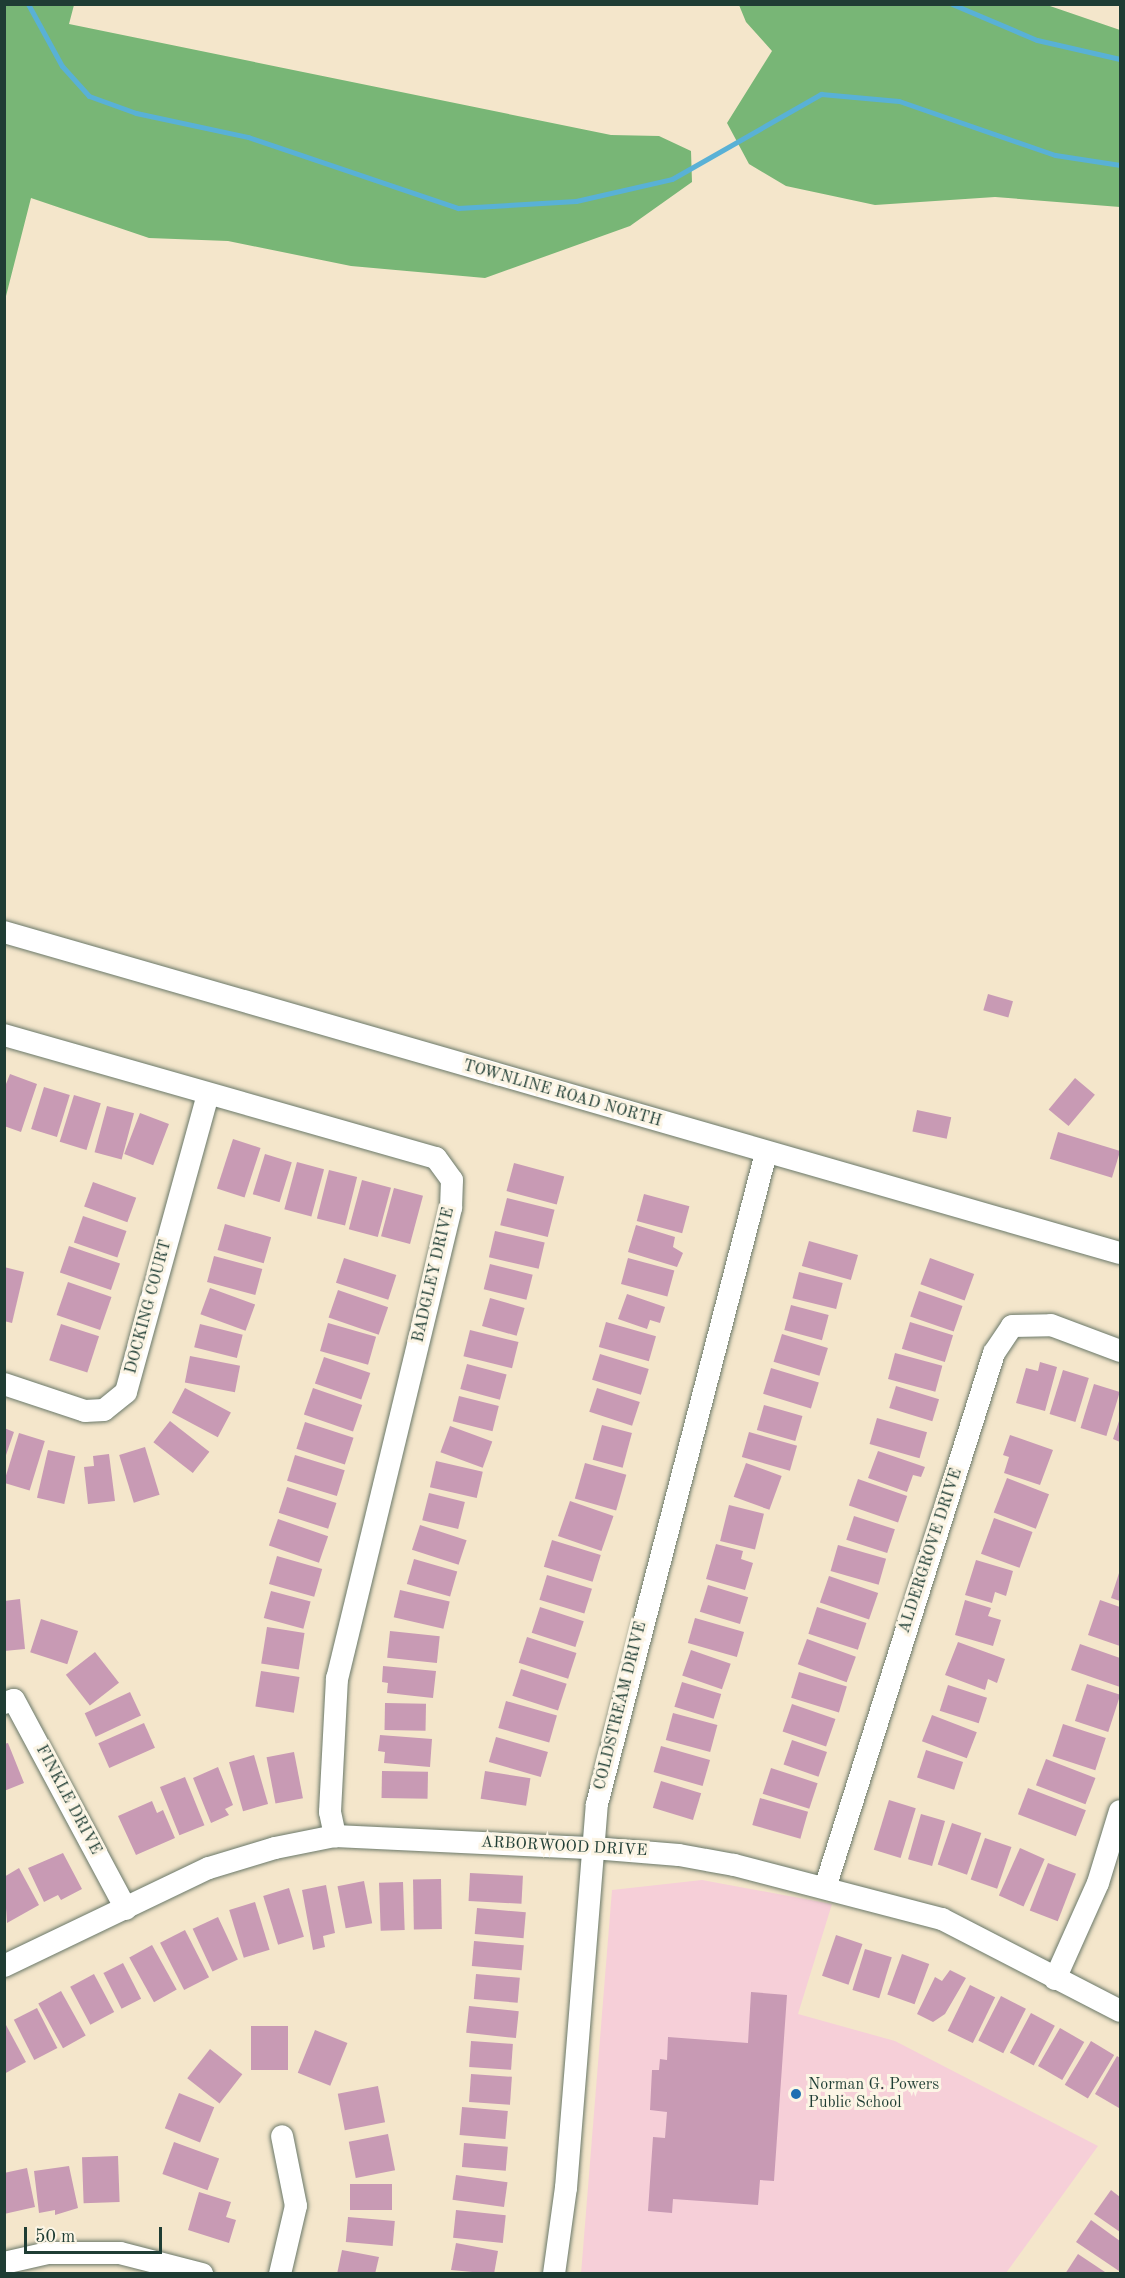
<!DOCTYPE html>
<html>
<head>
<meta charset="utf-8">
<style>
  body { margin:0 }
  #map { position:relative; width:1125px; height:2278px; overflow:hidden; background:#f4e6cb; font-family:"Old Standard TT",serif }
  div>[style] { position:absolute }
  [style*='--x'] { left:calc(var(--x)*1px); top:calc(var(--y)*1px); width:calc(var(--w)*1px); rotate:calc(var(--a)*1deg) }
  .built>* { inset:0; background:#f6cfd8 }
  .forest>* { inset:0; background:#78b676 }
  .stream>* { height:5px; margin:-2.5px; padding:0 2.5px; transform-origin:2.5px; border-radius:2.5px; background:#59b1d6 }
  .building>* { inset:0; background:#c89ab4; transform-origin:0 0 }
  .roads { filter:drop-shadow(0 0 2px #6a7869) drop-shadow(0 0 2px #6a7869) }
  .minor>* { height:22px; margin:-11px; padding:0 11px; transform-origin:11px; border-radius:11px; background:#fff }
  .dots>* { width:16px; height:16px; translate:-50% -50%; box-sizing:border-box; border:3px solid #fcf5e5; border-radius:50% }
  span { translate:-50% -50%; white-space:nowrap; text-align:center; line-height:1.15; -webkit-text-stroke:6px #fcf5e5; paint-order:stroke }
  .street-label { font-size:16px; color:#1f3d34 }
  .poi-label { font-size:16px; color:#1f3d34 }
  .left { translate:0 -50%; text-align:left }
  .frame { position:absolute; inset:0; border:6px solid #1f3d34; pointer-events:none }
  .scale { position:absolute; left:24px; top:2227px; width:138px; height:27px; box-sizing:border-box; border:3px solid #1f3d34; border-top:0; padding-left:8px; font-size:18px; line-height:21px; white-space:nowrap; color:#1f3d34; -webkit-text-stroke:4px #fcf5e5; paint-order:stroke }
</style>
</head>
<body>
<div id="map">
  <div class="built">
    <div style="clip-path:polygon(702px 1880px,832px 1904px,798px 2014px,895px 2041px,1098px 2146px,1006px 2273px,581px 2274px,612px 1890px)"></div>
  </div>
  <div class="forest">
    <div style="clip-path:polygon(5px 4px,74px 5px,69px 24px,611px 135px,659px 136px,691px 151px,692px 182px,630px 226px,485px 278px,351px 266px,228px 241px,149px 238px,31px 198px,5px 300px)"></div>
    <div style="clip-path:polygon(739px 5px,1047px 5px,1120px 30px,1120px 207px,995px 197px,875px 205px,786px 186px,749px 164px,727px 123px,772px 51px,746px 22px)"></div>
  </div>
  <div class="stream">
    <div style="--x:28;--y:4;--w:71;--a:61.3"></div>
    <div style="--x:62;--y:66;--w:40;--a:48"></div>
    <div style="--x:89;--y:96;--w:50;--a:19.9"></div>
    <div style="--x:136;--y:113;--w:115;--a:12.1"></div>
    <div style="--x:248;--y:137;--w:222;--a:18.7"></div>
    <div style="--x:458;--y:208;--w:118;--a:-3.4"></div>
    <div style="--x:576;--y:201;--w:98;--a:-12.9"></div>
    <div style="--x:672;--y:179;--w:172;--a:-29.7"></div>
    <div style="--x:821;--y:94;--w:78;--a:5.1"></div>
    <div style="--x:899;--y:101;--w:165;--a:19.1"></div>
    <div style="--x:1055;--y:155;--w:66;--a:8.7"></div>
    <div style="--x:952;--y:4;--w:92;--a:23"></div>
    <div style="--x:1037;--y:40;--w:85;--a:12.9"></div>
  </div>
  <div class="building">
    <div style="left:988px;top:994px;width:26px;height:17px;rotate:16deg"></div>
    <div style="clip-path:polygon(10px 1074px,37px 1084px,21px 1132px,4px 1126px,4px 1089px)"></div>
    <div style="left:1075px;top:1078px;width:26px;height:41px;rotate:40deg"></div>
    <div style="left:44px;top:1087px;width:27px;height:44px;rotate:17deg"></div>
    <div style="left:74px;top:1095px;width:28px;height:49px;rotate:17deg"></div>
    <div style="left:107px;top:1106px;width:28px;height:48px;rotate:15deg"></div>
    <div style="left:917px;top:1110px;width:35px;height:22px;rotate:12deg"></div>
    <div style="left:140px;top:1113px;width:31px;height:44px;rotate:21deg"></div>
    <div style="left:1058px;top:1132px;width:65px;height:28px;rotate:17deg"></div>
    <div style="left:233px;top:1139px;width:29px;height:52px;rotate:18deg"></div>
    <div style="left:265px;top:1154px;width:28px;height:42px;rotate:17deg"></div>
    <div style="left:297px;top:1162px;width:28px;height:49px;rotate:15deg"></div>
    <div style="left:514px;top:1163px;width:52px;height:29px;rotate:15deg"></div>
    <div style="left:329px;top:1170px;width:29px;height:50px;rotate:14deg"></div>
    <div style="left:362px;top:1180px;width:30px;height:51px;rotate:15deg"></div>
    <div style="left:93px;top:1182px;width:46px;height:26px;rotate:20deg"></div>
    <div style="left:394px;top:1188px;width:30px;height:50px;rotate:15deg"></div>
    <div style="left:644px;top:1194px;width:47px;height:28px;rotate:15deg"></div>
    <div style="left:507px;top:1198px;width:49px;height:28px;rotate:14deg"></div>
    <div style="left:83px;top:1216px;width:46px;height:28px;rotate:19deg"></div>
    <div style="left:225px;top:1224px;width:48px;height:27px;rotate:16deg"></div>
    <div style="clip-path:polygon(636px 1225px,675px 1237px,673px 1247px,683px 1253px,677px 1267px,628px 1252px)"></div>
    <div style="left:495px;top:1231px;width:51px;height:27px;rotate:13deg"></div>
    <div style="left:809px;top:1241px;width:51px;height:26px;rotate:16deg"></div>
    <div style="left:69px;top:1246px;width:54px;height:28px;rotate:19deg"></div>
    <div style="left:214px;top:1256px;width:50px;height:27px;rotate:15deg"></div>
    <div style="left:344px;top:1258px;width:55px;height:26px;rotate:18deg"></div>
    <div style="left:628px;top:1258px;width:48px;height:27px;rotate:15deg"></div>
    <div style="left:930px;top:1258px;width:47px;height:28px;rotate:20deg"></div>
    <div style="left:490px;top:1264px;width:44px;height:26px;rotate:14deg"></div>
    <div style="clip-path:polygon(4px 1267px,24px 1272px,12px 1323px,4px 1321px)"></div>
    <div style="left:799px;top:1272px;width:45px;height:27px;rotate:14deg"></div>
    <div style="left:68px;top:1282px;width:46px;height:35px;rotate:19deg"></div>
    <div style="left:210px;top:1288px;width:48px;height:28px;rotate:20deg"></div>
    <div style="left:338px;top:1290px;width:53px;height:29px;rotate:19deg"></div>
    <div style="left:919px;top:1291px;width:46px;height:27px;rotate:19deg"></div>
    <div style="clip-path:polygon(627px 1294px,665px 1307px,660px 1323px,650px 1320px,647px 1329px,618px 1319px)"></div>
    <div style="left:490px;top:1298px;width:36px;height:29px;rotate:16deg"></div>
    <div style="left:791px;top:1305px;width:39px;height:26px;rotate:15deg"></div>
    <div style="left:606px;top:1322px;width:52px;height:26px;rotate:16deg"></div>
    <div style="left:910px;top:1322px;width:45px;height:28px;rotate:17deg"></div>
    <div style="left:328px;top:1323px;width:50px;height:29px;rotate:16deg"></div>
    <div style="left:61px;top:1324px;width:40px;height:38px;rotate:18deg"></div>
    <div style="left:200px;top:1324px;width:44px;height:24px;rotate:14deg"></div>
    <div style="left:470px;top:1330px;width:50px;height:27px;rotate:14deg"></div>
    <div style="left:782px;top:1334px;width:48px;height:29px;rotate:17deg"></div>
    <div style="left:895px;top:1353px;width:49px;height:27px;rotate:15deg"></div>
    <div style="left:600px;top:1354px;width:51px;height:27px;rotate:17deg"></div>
    <div style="left:190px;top:1356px;width:51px;height:27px;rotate:11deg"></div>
    <div style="left:324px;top:1357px;width:49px;height:28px;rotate:19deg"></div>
    <div style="clip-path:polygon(1040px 1362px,1057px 1367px,1045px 1411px,1016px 1403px,1026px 1368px,1038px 1371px)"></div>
    <div style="left:467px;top:1364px;width:41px;height:26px;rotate:15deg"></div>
    <div style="left:771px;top:1368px;width:50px;height:27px;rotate:17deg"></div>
    <div style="left:1063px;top:1370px;width:27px;height:46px;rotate:17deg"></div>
    <div style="left:1094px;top:1384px;width:27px;height:46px;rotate:17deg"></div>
    <div style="left:896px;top:1386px;width:45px;height:23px;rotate:17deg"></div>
    <div style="left:185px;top:1388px;width:52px;height:28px;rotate:28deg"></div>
    <div style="left:313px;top:1388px;width:52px;height:28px;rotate:19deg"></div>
    <div style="left:597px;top:1388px;width:45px;height:25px;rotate:18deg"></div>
    <div style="left:459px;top:1396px;width:41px;height:26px;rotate:14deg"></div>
    <div style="left:764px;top:1405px;width:40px;height:26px;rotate:16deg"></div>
    <div style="left:877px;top:1418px;width:52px;height:27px;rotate:16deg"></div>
    <div style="clip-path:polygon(1120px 1418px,1120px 1442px,1113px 1439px)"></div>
    <div style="left:170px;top:1421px;width:50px;height:27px;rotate:38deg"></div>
    <div style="left:305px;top:1422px;width:51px;height:28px;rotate:18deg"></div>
    <div style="left:602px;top:1425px;width:31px;height:36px;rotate:15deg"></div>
    <div style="left:450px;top:1426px;width:45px;height:28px;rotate:20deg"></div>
    <div style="clip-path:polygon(4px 1428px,14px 1432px,5px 1458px,4px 1458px)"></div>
    <div style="left:749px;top:1432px;width:50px;height:26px;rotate:16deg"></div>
    <div style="left:19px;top:1433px;width:27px;height:52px;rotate:17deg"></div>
    <div style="clip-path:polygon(1010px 1435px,1053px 1450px,1040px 1485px,1004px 1473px,1009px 1457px,1003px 1455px)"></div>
    <div style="left:145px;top:1447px;width:50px;height:27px;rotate:73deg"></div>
    <div style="left:48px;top:1450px;width:28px;height:49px;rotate:13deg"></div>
    <div style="clip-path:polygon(878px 1451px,925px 1467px,921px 1477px,913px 1475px,907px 1492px,868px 1478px)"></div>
    <div style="clip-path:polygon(109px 1454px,115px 1501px,88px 1504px,84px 1467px,94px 1466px,93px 1456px)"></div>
    <div style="left:295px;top:1455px;width:52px;height:27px;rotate:17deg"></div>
    <div style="left:436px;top:1461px;width:48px;height:27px;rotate:13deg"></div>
    <div style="left:585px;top:1463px;width:43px;height:37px;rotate:16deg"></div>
    <div style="left:746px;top:1463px;width:38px;height:36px;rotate:20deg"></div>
    <div style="left:1007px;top:1478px;width:45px;height:37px;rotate:21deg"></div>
    <div style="left:858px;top:1479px;width:52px;height:28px;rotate:19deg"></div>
    <div style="left:287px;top:1487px;width:52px;height:27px;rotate:18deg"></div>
    <div style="left:429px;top:1493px;width:37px;height:28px;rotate:14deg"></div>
    <div style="left:570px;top:1501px;width:46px;height:37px;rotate:19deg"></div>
    <div style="left:729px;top:1505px;width:36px;height:37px;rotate:14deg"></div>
    <div style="left:854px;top:1516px;width:43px;height:25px;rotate:18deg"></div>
    <div style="left:994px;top:1518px;width:41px;height:38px;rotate:20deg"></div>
    <div style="left:278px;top:1519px;width:53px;height:28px;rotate:19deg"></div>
    <div style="left:420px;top:1525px;width:49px;height:26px;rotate:18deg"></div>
    <div style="left:552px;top:1540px;width:51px;height:28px;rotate:17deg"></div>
    <div style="clip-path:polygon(716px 1544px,743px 1551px,741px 1559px,753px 1563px,745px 1590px,706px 1579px)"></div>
    <div style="left:838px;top:1545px;width:50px;height:27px;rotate:16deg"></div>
    <div style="left:277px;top:1556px;width:47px;height:29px;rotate:16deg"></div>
    <div style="left:414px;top:1559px;width:45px;height:26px;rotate:16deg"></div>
    <div style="clip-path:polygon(976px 1560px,1013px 1571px,1006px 1596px,995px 1592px,992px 1603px,965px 1595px)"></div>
    <div style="clip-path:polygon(1120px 1570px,1120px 1601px,1111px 1598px)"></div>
    <div style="left:547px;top:1575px;width:47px;height:26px;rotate:17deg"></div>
    <div style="left:829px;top:1576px;width:52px;height:28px;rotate:19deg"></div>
    <div style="left:708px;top:1585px;width:42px;height:28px;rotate:17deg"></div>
    <div style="left:400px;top:1590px;width:51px;height:28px;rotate:13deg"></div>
    <div style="left:271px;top:1591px;width:41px;height:28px;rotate:15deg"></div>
    <div style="clip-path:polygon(20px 1599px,25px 1649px,4px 1651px,4px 1601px)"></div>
    <div style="clip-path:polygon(965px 1600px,991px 1608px,988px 1616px,1001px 1620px,993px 1646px,955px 1635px)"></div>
    <div style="clip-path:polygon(1100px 1600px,1120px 1607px,1120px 1646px,1088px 1635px)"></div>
    <div style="left:540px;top:1607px;width:46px;height:27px;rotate:18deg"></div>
    <div style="left:817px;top:1607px;width:52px;height:28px;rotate:18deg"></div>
    <div style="left:695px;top:1618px;width:51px;height:26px;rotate:16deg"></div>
    <div style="left:41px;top:1619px;width:39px;height:35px;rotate:18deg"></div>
    <div style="left:267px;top:1627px;width:38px;height:37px;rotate:9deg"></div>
    <div style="left:390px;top:1631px;width:50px;height:27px;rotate:6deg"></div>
    <div style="left:527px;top:1637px;width:52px;height:27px;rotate:18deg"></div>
    <div style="left:807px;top:1639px;width:52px;height:27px;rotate:20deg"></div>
    <div style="clip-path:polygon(958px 1642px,1005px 1659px,997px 1683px,988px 1679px,985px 1690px,945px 1675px)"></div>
    <div style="clip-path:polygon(1080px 1644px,1120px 1658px,1120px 1687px,1071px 1670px)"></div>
    <div style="left:691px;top:1650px;width:42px;height:27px;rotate:19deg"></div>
    <div style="left:95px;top:1652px;width:39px;height:37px;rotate:52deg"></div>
    <div style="clip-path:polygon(383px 1666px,436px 1671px,433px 1698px,387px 1693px,388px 1683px,382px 1682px)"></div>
    <div style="left:521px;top:1669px;width:48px;height:28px;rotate:18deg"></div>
    <div style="left:261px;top:1671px;width:39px;height:36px;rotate:9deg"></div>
    <div style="left:799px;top:1672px;width:50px;height:27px;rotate:17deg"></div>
    <div style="left:682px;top:1682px;width:41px;height:26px;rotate:17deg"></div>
    <div style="left:1087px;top:1684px;width:35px;height:39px;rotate:18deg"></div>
    <div style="left:948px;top:1685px;width:41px;height:27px;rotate:18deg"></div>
    <div style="left:130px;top:1692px;width:26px;height:50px;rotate:65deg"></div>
    <div style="left:506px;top:1701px;width:53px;height:28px;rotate:16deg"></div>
    <div style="left:385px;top:1703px;width:41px;height:27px;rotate:1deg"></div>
    <div style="left:792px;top:1704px;width:46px;height:29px;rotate:19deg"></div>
    <div style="left:673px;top:1713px;width:46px;height:28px;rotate:15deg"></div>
    <div style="left:932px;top:1715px;width:48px;height:28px;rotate:21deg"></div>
    <div style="left:144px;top:1723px;width:27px;height:50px;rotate:66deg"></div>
    <div style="left:1063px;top:1724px;width:45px;height:34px;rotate:18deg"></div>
    <div style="clip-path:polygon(380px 1735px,432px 1739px,430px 1767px,384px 1763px,385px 1752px,378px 1751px)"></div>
    <div style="left:496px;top:1737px;width:54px;height:26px;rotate:16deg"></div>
    <div style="left:792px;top:1740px;width:37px;height:26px;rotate:19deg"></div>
    <div style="clip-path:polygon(8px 1743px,24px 1783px,4px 1791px,4px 1744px)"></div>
    <div style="left:661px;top:1746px;width:51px;height:27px;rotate:16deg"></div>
    <div style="left:926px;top:1750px;width:39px;height:29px;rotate:18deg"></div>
    <div style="left:294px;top:1752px;width:47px;height:28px;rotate:79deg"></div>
    <div style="left:254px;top:1755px;width:51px;height:26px;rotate:74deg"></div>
    <div style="left:1046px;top:1759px;width:53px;height:28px;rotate:21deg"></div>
    <div style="clip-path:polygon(218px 1767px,233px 1805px,225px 1809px,229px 1815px,211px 1823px,193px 1778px)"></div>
    <div style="left:771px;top:1768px;width:49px;height:27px;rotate:18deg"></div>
    <div style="left:382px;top:1771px;width:46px;height:27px;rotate:1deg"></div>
    <div style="left:485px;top:1771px;width:46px;height:28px;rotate:9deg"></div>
    <div style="left:185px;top:1777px;width:52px;height:27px;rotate:68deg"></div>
    <div style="left:661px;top:1781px;width:42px;height:28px;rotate:17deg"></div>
    <div style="left:1028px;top:1788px;width:62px;height:28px;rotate:21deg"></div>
    <div style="left:760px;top:1798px;width:50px;height:28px;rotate:16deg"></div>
    <div style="left:889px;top:1800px;width:28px;height:52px;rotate:17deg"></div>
    <div style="clip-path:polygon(152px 1801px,157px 1813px,163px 1810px,175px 1838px,136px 1855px,118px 1816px)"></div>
    <div style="left:921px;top:1814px;width:25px;height:47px;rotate:16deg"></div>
    <div style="left:952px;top:1823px;width:31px;height:44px;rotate:19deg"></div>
    <div style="left:985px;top:1838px;width:28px;height:44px;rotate:19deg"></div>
    <div style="left:1020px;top:1848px;width:27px;height:52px;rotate:24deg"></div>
    <div style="clip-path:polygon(63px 1853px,82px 1889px,61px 1900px,58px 1895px,44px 1902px,28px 1868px)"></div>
    <div style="left:1048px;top:1863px;width:30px;height:51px;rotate:21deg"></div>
    <div style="clip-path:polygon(19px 1868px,39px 1905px,7px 1923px,4px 1877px)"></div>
    <div style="left:470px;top:1873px;width:53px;height:28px;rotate:3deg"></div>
    <div style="left:441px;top:1879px;width:50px;height:28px;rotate:89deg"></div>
    <div style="left:364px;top:1881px;width:43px;height:27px;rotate:79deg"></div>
    <div style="left:403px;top:1882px;width:48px;height:24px;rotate:88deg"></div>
    <div style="clip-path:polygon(326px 1885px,335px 1933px,323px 1936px,325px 1947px,313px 1950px,302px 1890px)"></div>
    <div style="left:289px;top:1888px;width:51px;height:27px;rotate:73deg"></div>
    <div style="left:255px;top:1902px;width:50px;height:27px;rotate:73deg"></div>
    <div style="left:477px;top:1908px;width:49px;height:26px;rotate:5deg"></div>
    <div style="left:218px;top:1917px;width:47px;height:28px;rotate:65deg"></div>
    <div style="left:185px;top:1930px;width:53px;height:28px;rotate:63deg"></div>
    <div style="left:836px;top:1935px;width:28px;height:43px;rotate:19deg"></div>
    <div style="left:474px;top:1941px;width:50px;height:25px;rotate:5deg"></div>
    <div style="left:152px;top:1945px;width:51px;height:26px;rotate:61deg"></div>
    <div style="left:865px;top:1949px;width:28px;height:43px;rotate:17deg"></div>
    <div style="left:902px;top:1954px;width:29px;height:43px;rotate:20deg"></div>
    <div style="left:123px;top:1963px;width:40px;height:22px;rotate:63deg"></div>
    <div style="clip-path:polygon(950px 1970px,966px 1978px,945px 2014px,933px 2022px,917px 2014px,935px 1977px,942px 1981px)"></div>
    <div style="left:94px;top:1974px;width:43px;height:27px;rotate:62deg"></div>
    <div style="left:476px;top:1974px;width:44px;height:25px;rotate:5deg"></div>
    <div style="left:970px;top:1985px;width:28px;height:51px;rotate:26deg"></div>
    <div style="left:61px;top:1991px;width:51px;height:26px;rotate:61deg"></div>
    <div style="clip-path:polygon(751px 1992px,787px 1995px,774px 2181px,760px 2180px,758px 2205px,673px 2199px,672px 2213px,648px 2211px,653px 2137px,665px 2138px,667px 2112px,650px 2110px,652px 2070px,659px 2070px,660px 2059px,667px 2060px,668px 2037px,748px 2043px)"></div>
    <div style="left:1001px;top:1996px;width:28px;height:50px;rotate:27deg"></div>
    <div style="left:469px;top:2006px;width:50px;height:27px;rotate:6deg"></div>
    <div style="left:37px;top:2008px;width:45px;height:26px;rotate:63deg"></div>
    <div style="left:1031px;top:2013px;width:27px;height:45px;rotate:28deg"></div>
    <div style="clip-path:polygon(6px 2025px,26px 2062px,4px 2074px,4px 2026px)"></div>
    <div style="left:251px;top:2026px;width:37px;height:44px"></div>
    <div style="left:1060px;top:2028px;width:28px;height:44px;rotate:30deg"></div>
    <div style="left:315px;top:2030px;width:35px;height:46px;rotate:22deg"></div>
    <div style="left:471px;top:2041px;width:42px;height:26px;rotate:4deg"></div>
    <div style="left:1091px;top:2041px;width:27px;height:51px;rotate:31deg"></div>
    <div style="left:210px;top:2049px;width:41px;height:37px;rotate:38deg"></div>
    <div style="clip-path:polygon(1117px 2056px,1120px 2058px,1119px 2108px,1095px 2094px)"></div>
    <div style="left:471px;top:2074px;width:41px;height:28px;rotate:4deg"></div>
    <div style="left:378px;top:2086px;width:37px;height:41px;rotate:79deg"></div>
    <div style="left:179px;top:2093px;width:38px;height:38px;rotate:22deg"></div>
    <div style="left:462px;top:2107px;width:46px;height:28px;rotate:5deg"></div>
    <div style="left:388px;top:2134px;width:37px;height:40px;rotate:79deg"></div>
    <div style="left:174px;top:2142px;width:48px;height:34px;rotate:20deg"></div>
    <div style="left:464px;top:2143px;width:44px;height:24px;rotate:5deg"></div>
    <div style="left:118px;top:2156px;width:46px;height:36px;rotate:88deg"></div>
    <div style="clip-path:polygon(69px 2166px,78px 2208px,55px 2215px,55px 2210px,39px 2213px,34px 2171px)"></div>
    <div style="clip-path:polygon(27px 2168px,35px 2207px,4px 2214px,4px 2173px)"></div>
    <div style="left:456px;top:2175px;width:52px;height:25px;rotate:8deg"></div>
    <div style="left:350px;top:2184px;width:42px;height:26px"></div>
    <div style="clip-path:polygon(1111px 2190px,1120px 2197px,1120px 2232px,1094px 2214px)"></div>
    <div style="clip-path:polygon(199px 2192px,231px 2202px,226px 2217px,236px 2220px,229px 2243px,188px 2230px)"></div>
    <div style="left:456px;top:2210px;width:50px;height:28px;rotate:6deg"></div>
    <div style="left:348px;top:2217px;width:47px;height:25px;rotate:5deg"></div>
    <div style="clip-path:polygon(1091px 2220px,1120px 2241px,1119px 2271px,1076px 2242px)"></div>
    <div style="clip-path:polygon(456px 2243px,498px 2251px,494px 2274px,451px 2270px)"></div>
    <div style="clip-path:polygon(342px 2250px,379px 2257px,375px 2274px,337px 2274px)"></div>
    <div style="clip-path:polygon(1078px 2254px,1108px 2274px,1065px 2274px)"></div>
  </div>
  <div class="roads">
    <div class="minor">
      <div style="--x:4;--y:932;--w:1161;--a:16.05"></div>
      <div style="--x:4;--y:1035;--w:449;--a:15.9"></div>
      <div style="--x:436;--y:1158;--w:27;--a:54"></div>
      <div style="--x:452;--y:1180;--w:28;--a:92"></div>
      <div style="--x:451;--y:1208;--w:484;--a:103.6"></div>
      <div style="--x:337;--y:1678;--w:134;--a:93"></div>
      <div style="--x:330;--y:1812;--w:25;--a:78"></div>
      <div style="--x:4;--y:1384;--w:85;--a:18.4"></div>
      <div style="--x:85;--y:1411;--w:19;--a:-3"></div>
      <div style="--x:104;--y:1410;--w:28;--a:-39"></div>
      <div style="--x:126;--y:1392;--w:309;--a:-74.6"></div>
      <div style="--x:4;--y:1703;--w:10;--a:-17"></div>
      <div style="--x:14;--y:1700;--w:237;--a:61.8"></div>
      <div style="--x:825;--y:1888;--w:561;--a:-72.47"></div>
      <div style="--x:994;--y:1353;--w:32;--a:-56"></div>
      <div style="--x:1012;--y:1326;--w:39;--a:-1"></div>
      <div style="--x:1051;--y:1325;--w:74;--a:20.6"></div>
      <div style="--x:4;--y:1966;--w:227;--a:-25.6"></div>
      <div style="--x:209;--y:1868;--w:69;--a:-16.9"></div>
      <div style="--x:275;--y:1848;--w:61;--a:-11.3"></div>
      <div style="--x:335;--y:1836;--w:258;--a:2.7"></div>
      <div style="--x:593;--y:1848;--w:86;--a:4.7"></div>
      <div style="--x:679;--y:1855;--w:56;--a:10.3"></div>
      <div style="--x:734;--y:1865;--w:215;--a:14.6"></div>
      <div style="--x:942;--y:1919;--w:200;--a:27.3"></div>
      <div style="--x:1055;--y:1979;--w:105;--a:-65.9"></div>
      <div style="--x:1098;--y:1883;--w:75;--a:-73"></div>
      <div style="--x:4;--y:2263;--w:45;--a:-12.8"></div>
      <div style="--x:48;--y:2253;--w:72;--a:0"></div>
      <div style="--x:120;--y:2253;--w:85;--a:14.4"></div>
      <div style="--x:280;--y:2274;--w:70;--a:-76.8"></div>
      <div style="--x:296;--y:2206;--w:71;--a:-101.3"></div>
      <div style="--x:554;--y:2274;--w:87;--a:-82.1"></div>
      <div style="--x:566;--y:2188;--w:385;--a:-85.4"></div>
      <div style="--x:597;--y:1804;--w:673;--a:-75.45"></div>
    </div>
  </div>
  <div class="dots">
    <div style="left:796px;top:2094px;background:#1f6fb2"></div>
  </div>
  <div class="street-label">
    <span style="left:562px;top:1094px;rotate:16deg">TOWNLINE ROAD NORTH</span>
    <span style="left:434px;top:1275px;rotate:-77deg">BADGLEY DRIVE</span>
    <span style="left:149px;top:1307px;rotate:-75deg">DOCKING COURT</span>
    <span style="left:931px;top:1551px;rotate:-72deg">ALDERGROVE DRIVE</span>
    <span style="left:621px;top:1706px;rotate:-76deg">COLDSTREAM DRIVE</span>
    <span style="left:68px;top:1800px;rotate:62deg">FINKLE DRIVE</span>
    <span style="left:564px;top:1847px;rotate:3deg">ARBORWOOD DRIVE</span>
  </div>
  <div class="poi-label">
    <span class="left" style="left:808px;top:2094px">Norman G. Powers<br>Public School</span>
  </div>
  <div class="frame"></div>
  <div class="scale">50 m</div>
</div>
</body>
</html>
